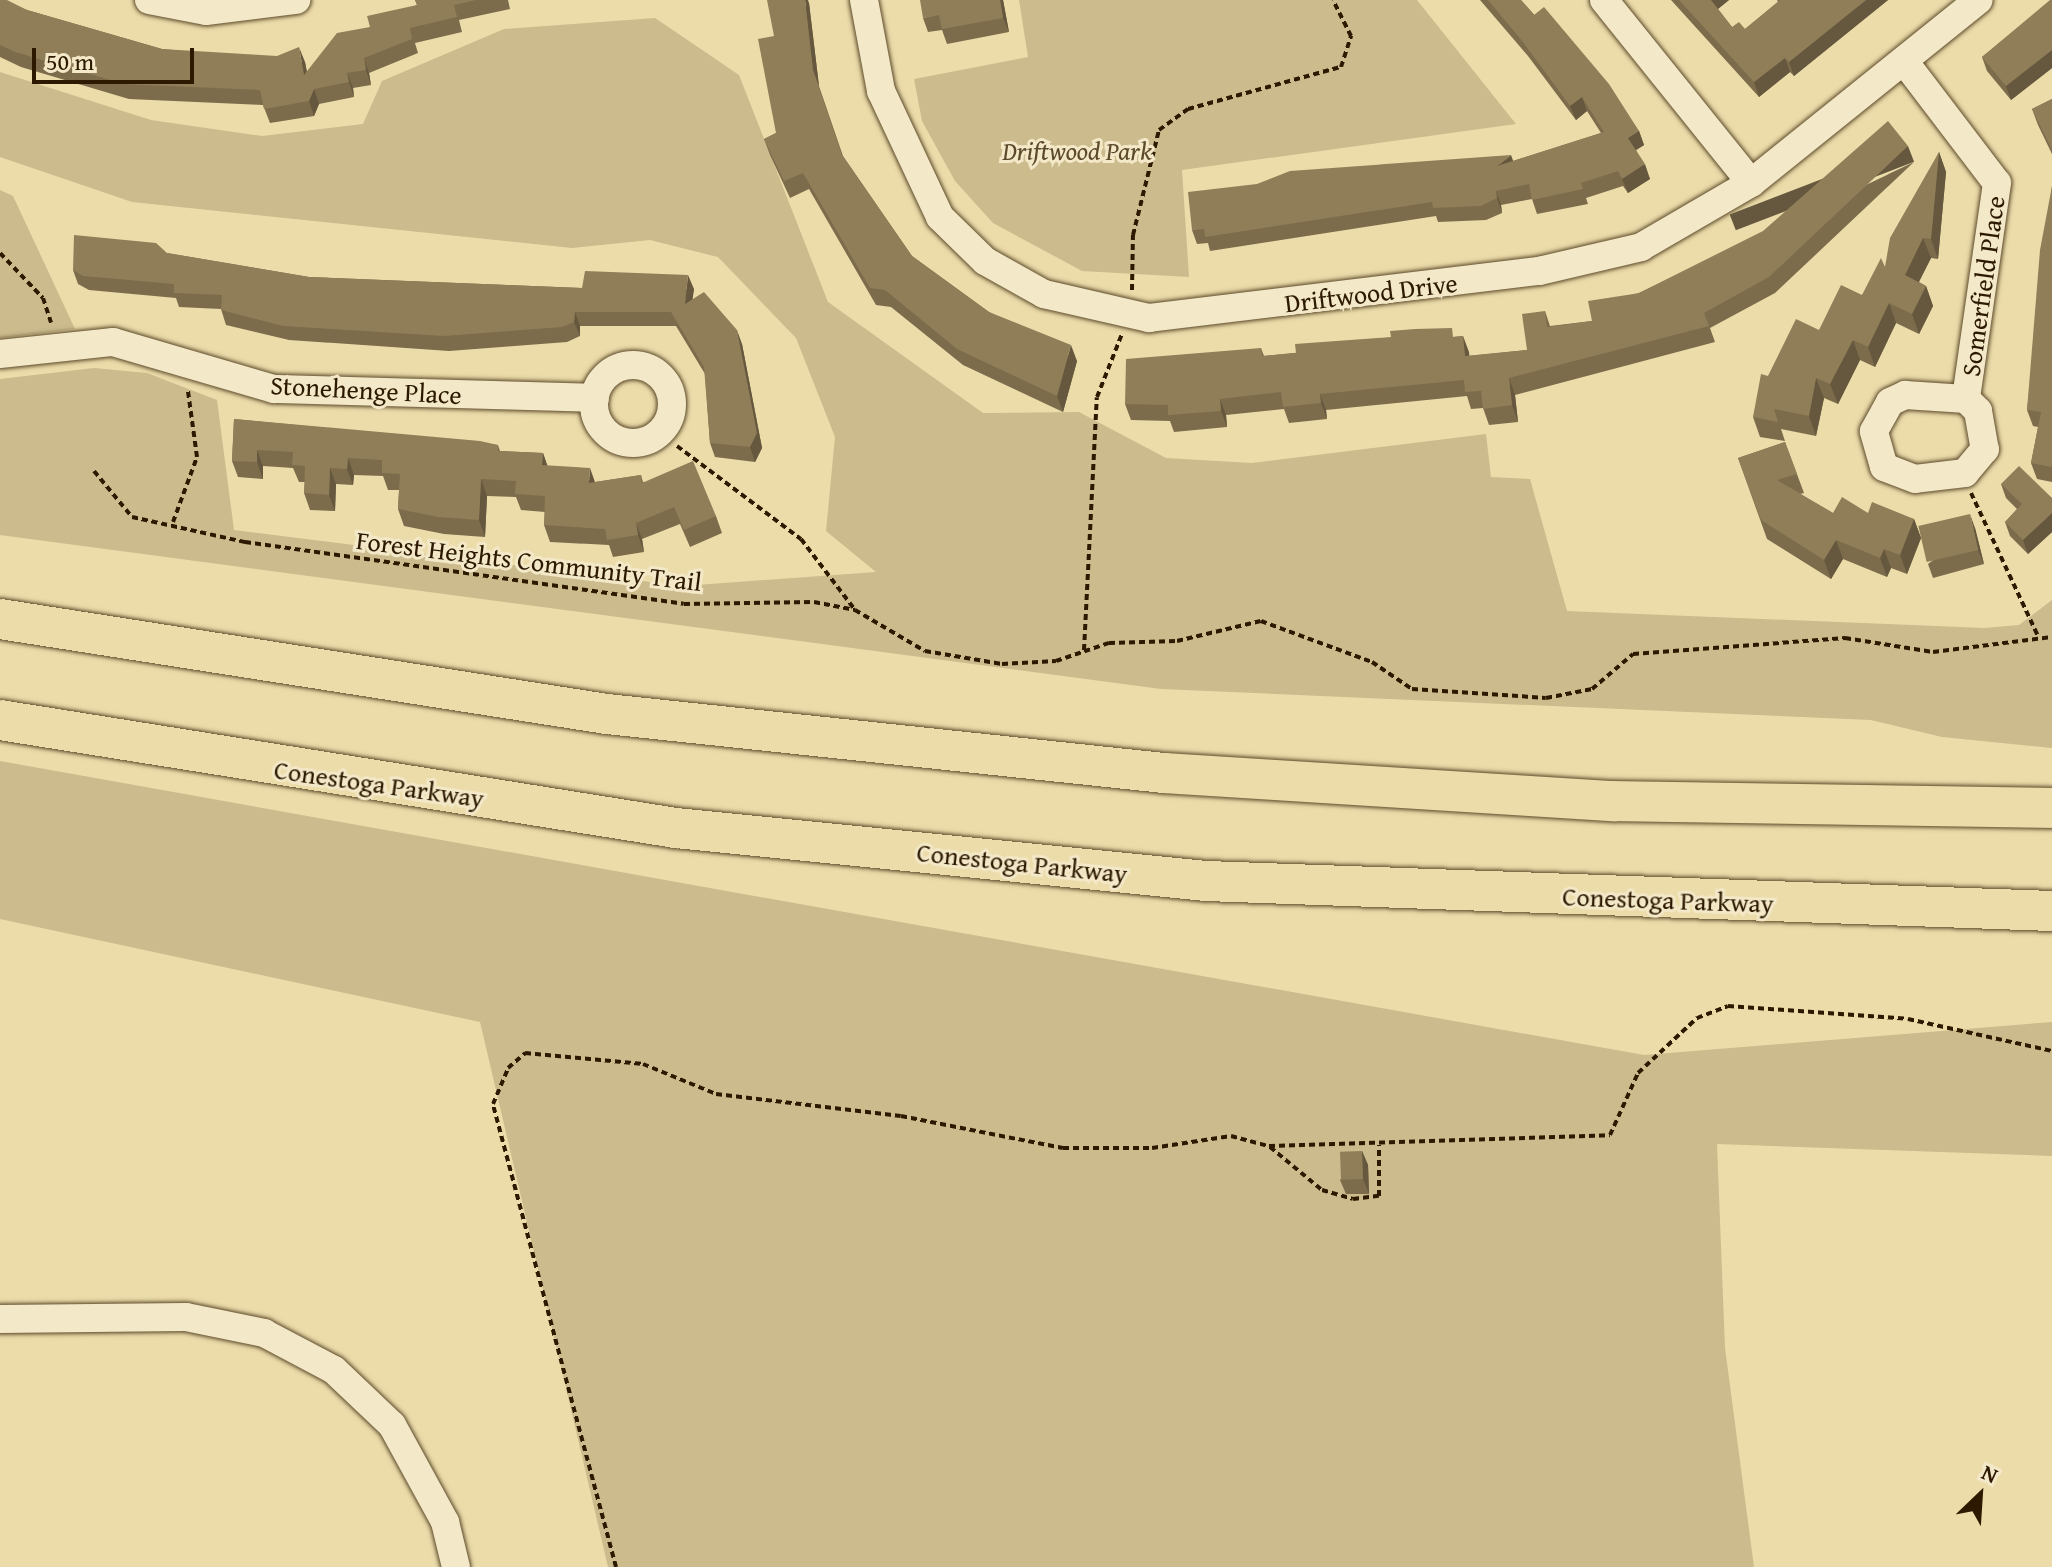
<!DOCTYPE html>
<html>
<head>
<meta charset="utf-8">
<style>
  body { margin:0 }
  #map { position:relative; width:2052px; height:1567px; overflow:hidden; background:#ecdcaa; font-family:"Gentium Book Plus",serif }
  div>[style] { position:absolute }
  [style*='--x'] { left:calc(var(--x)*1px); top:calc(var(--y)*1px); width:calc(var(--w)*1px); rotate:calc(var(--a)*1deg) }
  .green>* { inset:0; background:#cbbb8d }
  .path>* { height:4px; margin-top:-2px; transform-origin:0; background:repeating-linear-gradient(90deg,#2c1900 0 6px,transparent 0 10px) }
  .roads { filter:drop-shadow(0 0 2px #5c4a2a) drop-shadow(0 0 2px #5c4a2a) }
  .minor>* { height:28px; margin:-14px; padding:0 14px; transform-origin:14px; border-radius:14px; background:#f3e8c8 }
  .minor>.ring { margin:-14px; padding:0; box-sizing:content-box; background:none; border:28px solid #f3e8c8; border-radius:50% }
  .highway>* { height:40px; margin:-20px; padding:0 20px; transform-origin:20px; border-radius:20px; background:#ecdcaa }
  .wall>* { inset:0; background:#7c6c4c }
  .shaded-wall>* { inset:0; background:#65583e; transform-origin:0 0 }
  .building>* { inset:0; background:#907e58; transform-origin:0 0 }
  span { translate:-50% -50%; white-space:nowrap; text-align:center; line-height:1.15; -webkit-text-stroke:6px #f3e8c8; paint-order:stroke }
  .park-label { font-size:26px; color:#5c4a2a; font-style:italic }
  .street-label { font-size:26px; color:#2c1900 }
  .north { position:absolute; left:1940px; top:1455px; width:80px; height:80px; -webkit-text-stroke:6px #f3e8c8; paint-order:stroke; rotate:25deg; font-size:22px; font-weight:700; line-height:32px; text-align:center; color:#2c1900 }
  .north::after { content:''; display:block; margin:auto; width:28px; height:36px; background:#2c1900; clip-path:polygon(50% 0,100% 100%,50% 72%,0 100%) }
  .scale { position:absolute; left:32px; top:48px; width:162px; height:36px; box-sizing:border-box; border:4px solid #2c1900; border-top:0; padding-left:10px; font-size:24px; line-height:28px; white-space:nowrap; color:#2c1900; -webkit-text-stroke:6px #f3e8c8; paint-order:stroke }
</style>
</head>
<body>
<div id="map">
  <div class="green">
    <div style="clip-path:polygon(1019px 0,1417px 0,1516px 124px,1182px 170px,1189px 277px,1082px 271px,993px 223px,955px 181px,922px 121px,914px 79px,1028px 57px)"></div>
    <div style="clip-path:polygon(655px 18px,739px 75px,828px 302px,983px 413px,1079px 412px,1166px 458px,1252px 463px,1486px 434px,1491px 477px,1530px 479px,1567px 611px,1984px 628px,2019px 625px,2052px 600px,2052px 748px,1942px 737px,1871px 720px,1161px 689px,0 535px,0 379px,94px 368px,147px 373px,217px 400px,234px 530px,683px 586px,876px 572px,826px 531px,835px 437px,796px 338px,718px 257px,650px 240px,572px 248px,132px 202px,0 157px,0 72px,151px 120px,262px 136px,363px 124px,382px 81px,504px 29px)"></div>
    <div style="clip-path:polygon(0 190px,13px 196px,75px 329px,0 338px)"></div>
    <div style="clip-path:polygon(0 761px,1644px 1055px,2052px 1022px,2052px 1156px,1717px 1144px,1725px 1348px,1754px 1567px,608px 1567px,480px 1022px,0 919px)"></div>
  </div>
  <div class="path">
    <div style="--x:0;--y:253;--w:62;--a:46.3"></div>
    <div style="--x:43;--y:298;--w:26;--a:72"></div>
    <div style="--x:1132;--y:290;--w:55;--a:-89"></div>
    <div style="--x:1133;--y:235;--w:108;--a:-76.1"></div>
    <div style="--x:1159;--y:130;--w:36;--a:-36"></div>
    <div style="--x:1188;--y:109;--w:159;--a:-15.4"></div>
    <div style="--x:1341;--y:67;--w:33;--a:-72"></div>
    <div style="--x:1351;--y:36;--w:40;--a:-116.6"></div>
    <div style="--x:677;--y:446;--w:155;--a:36.9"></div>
    <div style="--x:801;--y:539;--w:89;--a:52.7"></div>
    <div style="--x:94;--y:471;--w:60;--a:50.4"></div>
    <div style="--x:132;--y:517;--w:116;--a:12.5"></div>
    <div style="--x:245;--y:542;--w:443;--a:8"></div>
    <div style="--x:684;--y:604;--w:130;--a:-0.9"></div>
    <div style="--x:814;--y:602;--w:42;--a:11"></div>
    <div style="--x:855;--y:610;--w:81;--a:30.4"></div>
    <div style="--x:925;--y:651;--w:78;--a:9.6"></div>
    <div style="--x:1002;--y:664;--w:54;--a:-3.2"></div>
    <div style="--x:1056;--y:661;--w:56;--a:-18.8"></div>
    <div style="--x:1109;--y:643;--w:68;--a:-1.7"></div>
    <div style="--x:1177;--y:641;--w:86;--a:-13.4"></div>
    <div style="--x:1261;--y:621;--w:118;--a:20.3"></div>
    <div style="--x:1372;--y:662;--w:48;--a:34"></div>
    <div style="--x:1412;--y:689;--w:134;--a:3.8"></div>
    <div style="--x:1546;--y:698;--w:47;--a:-11.1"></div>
    <div style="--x:1592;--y:689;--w:54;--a:-40.5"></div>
    <div style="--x:1633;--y:654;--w:213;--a:-4.3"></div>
    <div style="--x:1845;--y:638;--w:89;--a:9"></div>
    <div style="--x:1933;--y:652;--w:120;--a:-7.2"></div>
    <div style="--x:1971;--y:493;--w:158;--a:64.9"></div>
    <div style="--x:173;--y:522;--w:69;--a:-69.7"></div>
    <div style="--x:197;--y:457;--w:67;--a:-97.8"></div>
    <div style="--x:1084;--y:650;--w:253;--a:-87.1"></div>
    <div style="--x:1097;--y:397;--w:68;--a:-68.4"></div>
    <div style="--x:1270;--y:1147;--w:67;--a:39.6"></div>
    <div style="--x:1322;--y:1190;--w:32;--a:16"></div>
    <div style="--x:1353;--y:1199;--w:26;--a:-7"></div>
    <div style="--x:1379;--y:1196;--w:51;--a:-90"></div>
    <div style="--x:616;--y:1567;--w:479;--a:-104.9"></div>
    <div style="--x:493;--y:1104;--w:39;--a:-67"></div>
    <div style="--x:508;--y:1068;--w:23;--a:-41"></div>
    <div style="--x:525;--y:1053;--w:119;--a:5.3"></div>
    <div style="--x:643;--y:1064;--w:79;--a:22.3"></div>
    <div style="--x:716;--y:1094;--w:186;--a:6.8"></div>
    <div style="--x:901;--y:1116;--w:165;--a:11.2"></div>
    <div style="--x:1063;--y:1148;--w:89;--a:0"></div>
    <div style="--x:1152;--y:1148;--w:80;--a:-8.6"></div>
    <div style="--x:1231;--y:1136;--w:39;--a:15"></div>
    <div style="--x:1269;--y:1146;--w:341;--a:-1.8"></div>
    <div style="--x:1610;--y:1135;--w:68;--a:-65.7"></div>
    <div style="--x:1638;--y:1073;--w:81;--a:-43"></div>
    <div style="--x:1697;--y:1018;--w:33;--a:-21"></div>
    <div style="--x:1728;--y:1006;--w:180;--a:4.1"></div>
    <div style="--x:1908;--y:1019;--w:148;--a:12.5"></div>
  </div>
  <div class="roads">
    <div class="minor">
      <div style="--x:149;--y:0;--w:58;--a:10.9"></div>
      <div style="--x:206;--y:11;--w:91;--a:-7"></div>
      <div style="--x:864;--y:0;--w:93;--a:79.4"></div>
      <div style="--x:881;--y:91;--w:139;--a:64.9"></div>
      <div style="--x:940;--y:217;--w:63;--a:44.4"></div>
      <div style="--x:985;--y:261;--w:68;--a:29.2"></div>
      <div style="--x:1044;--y:294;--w:108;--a:12.9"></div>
      <div style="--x:1149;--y:318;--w:393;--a:-6.9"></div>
      <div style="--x:1539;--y:271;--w:105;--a:-13.2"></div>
      <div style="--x:1641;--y:247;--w:127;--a:-30.2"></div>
      <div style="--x:1751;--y:183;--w:292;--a:-38.8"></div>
      <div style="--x:1604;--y:0;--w:235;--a:51.2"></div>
      <div style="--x:1904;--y:61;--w:153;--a:52.7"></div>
      <div style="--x:1997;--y:183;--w:218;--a:98.2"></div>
      <div style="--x:0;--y:354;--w:114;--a:-6.1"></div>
      <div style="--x:113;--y:342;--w:168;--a:16.3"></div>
      <div style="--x:274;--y:389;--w:321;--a:1.6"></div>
      <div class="ring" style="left:594px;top:365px;width:50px;height:50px"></div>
      <div style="--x:1905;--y:395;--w:61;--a:3.8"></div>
      <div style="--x:1966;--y:399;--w:17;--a:45"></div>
      <div style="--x:1978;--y:411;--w:39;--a:80"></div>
      <div style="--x:1985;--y:449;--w:31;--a:130"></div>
      <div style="--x:1965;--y:473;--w:50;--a:173.2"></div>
      <div style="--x:1915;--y:479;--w:33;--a:-159"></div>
      <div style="--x:1884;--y:467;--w:37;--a:-106"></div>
      <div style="--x:1874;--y:431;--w:33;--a:-61"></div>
      <div style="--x:1890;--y:402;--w:17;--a:-25"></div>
      <div style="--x:0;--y:1319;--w:186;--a:-0.6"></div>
      <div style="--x:186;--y:1317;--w:80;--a:11.6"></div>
      <div style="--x:264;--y:1333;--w:79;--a:27.9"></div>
      <div style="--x:334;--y:1370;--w:80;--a:43.5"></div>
      <div style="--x:392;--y:1425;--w:111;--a:61.3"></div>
      <div style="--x:445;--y:1522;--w:46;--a:76.3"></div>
    </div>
    <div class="highway">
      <div style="--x:0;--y:619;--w:614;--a:8.9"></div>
      <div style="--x:607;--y:714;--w:560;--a:6.05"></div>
      <div style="--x:1164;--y:773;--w:450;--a:3.6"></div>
      <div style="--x:1613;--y:801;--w:439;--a:0.9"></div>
      <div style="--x:0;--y:720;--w:685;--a:9.08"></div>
      <div style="--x:676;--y:828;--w:533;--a:5.71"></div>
      <div style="--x:1206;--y:881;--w:847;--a:2.03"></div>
    </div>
  </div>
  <div class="wall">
    <div style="clip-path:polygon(0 0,27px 10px,162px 49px,305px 62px,307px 72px,370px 27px,417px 5px,415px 0,508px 0,510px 9px,459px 20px,462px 32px,415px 43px,418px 53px,369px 73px,371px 85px,353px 88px,354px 97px,319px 104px,314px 116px,270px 123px,263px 105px,129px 99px,21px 67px,0 57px)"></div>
    <div style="clip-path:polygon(1003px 0,1009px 32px,947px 44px,942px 30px,928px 32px,923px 18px)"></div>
    <div style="clip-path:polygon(1480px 0,1521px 0,1639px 131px,1644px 145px,1636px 150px,1650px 179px,1628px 193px,1623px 186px,1586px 198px,1588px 204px,1537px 214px,1532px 199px,1501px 205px,1502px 213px,1486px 220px,1438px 222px,1436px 216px,1210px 251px,1208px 243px,1197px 244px,1192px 230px,1513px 161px,1601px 133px,1587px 111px,1576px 120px,1528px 56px)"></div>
    <div style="clip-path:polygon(1671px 0,1729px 0,1718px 9px,1732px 27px,1745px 29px,1778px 2px,1777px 0,1888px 0,1794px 76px,1790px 72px,1759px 97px)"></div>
    <div style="clip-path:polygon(2052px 0,2052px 68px,2011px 100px,1987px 71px,1982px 57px)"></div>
    <div style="clip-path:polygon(809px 3px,819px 86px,843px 156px,912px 256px,989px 312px,1077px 361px,1063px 412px,963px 365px,891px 307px,876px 305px,809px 189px,790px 198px,770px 155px,764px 139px,776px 133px,774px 36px)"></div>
    <div style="clip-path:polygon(2052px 99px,2052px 154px,2038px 125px,2032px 109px)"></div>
    <div style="clip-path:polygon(1939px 152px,1946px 172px,1938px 259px,1931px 258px,1919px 282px,1926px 286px,1933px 306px,1919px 334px,1896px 323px,1875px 367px,1860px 360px,1838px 404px,1824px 398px,1816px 436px,1781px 429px,1785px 441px,1760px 437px,1753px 417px,1768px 376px,1819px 330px,1862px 295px,1885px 267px)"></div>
    <div style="clip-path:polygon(1914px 162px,1775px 293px,1710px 328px,1715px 342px,1515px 395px,1518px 422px,1489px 425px,1483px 408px,1471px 409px,1467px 396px,1326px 410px,1327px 419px,1289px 423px,1284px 409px,1226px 415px,1227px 427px,1174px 432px,1170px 421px,1131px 420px,1125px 404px,1261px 348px,1264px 356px,1463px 336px,1469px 356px,1527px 350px,1545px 311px,1550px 326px,1592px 321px,1639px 293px)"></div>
    <div style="clip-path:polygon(2052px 186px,2052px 482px,2037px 479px,2031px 463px,2038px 427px,2033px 426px,2027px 410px)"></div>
    <div style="clip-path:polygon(167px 253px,309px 277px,582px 288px,694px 289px,692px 299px,742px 344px,762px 448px,755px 462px,715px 457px,710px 443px,705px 374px,676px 326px,580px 326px,580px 336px,567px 342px,449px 351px,289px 340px,226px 325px,221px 309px,179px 307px,176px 298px,89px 290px,78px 284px,73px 270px)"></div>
    <div style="clip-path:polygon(234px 419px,498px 445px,500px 451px,543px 453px,547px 466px,595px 482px,641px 475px,643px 482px,716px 516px,722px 533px,690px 547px,680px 524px,642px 539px,644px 552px,613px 557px,609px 545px,550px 542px,544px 525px,545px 512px,521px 510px,516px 497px,487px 496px,485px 537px,444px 534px,404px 526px,398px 509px,399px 490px,388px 490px,383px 476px,354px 475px,353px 485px,336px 484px,335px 511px,310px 510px,304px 493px,305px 482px,299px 482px,293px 468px,263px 466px,263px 479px,238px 477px,232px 461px)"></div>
    <div style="clip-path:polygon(1785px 442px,1804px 493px,1800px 494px,1833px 513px,1868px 513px,1914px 519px,1921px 538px,1907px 574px,1891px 568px,1887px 577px,1843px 559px,1831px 579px,1767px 539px,1738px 458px)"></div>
    <div style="clip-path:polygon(2001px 484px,2052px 498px,2052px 532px,2028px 554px,2010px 536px,2005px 522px,2017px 509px,2006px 498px)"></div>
    <div style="clip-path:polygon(1975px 528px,1984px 564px,1933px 578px,1928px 564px)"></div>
    <div style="clip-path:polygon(1362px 1151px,1368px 1165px,1369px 1194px,1346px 1194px,1340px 1180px)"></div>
  </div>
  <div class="shaded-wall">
    <div style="clip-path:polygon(805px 0,808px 0,809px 3px,819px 86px,813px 70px)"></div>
    <div style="clip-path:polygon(1000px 0,1003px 0,1009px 32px,1003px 18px)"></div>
    <div style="clip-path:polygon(1710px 0,1729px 0,1714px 12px)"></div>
    <div style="clip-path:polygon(1866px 0,1888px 0,1794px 76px,1789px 62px)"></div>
    <div style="clip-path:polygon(299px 47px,305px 62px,310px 90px,304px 75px)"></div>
    <div style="clip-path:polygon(2052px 50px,2052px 68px,2011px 100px,2006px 86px)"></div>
    <div style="clip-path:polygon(364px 58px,369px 73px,371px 85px,366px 70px)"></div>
    <div style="clip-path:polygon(1785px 58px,1790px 72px,1759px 97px,1754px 82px)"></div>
    <div style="clip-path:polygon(347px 73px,353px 88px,354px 97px,349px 82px)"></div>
    <div style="clip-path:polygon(314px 89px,319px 104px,314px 116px,309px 101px)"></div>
    <div style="clip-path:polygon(1582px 97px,1587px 111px,1576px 120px,1570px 106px)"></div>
    <div style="clip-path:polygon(1639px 131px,1644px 145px,1633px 152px,1628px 138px)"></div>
    <div style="left:1908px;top:146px;width:17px;height:191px;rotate:69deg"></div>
    <div style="clip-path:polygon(1939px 152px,1946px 172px,1938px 259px,1931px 239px)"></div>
    <div style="clip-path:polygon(1511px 155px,1516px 169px,1497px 166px)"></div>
    <div style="clip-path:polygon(1645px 164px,1650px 179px,1628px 193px,1622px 179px)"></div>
    <div style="clip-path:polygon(1496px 191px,1501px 205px,1502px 213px,1497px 198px)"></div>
    <div style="clip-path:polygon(1923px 238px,1931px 258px,1912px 295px,1905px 275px)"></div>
    <div style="clip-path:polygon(688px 275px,694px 289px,690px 318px,685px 304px)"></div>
    <div style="clip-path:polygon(1926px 286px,1933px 306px,1919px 334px,1912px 314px)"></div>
    <div style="clip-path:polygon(1889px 303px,1896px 323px,1875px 367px,1868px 347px)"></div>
    <div style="clip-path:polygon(575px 312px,580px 326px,580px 336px,574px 322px)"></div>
    <div style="clip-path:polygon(737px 330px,742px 344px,762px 448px,755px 462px,750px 447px)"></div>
    <div style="clip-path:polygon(1463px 336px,1469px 352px,1471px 372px,1465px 356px)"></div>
    <div style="clip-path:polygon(1853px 340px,1860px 360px,1838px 404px,1830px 384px)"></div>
    <div style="clip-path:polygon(1071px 345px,1077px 361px,1063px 412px,1057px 396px)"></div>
    <div style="clip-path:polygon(1509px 378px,1515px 395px,1518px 422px,1512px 405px)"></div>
    <div style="clip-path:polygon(1816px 378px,1824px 398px,1816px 436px,1809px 416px)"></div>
    <div style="clip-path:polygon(1320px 394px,1326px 410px,1327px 419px,1321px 403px)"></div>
    <div style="clip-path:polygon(1220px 399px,1226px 415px,1227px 427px,1221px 411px)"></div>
    <div style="clip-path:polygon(257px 450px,263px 466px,263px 479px,257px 462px)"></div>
    <div style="clip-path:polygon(543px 453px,549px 470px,542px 465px)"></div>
    <div style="clip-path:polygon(348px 458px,354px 475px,353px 485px,347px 469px)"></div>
    <div style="clip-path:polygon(330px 468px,336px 484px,335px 511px,329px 495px)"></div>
    <div style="clip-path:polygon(590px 468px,596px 485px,589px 483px)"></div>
    <div style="clip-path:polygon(481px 479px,487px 496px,485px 537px,479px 520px)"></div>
    <div style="clip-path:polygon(2052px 513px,2052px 532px,2028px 554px,2023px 540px)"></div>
    <div style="clip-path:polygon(1970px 514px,1975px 528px,1984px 564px,1978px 550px)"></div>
    <div style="clip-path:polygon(1914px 519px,1921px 538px,1907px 574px,1900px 555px)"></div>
    <div style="clip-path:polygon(636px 523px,642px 539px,644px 552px,638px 535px)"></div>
    <div style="clip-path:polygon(1836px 540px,1843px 559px,1831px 579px,1824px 560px)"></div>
    <div style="clip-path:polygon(1884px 549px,1891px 568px,1887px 577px,1880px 558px)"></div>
    <div style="clip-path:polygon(1362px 1151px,1368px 1165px,1369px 1194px,1363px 1179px)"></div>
  </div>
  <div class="building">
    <div style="clip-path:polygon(0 0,7px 0,27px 10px,162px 49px,277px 56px,299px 47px,304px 75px,337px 33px,370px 27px,367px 16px,417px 5px,415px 0,476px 0,454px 5px,457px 17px,410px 28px,412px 39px,364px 58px,366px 70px,347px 73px,349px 82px,314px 89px,309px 101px,264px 109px,260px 90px,124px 84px,15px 52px,0 45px)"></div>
    <div style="clip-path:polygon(767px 0,805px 0,813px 70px,842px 155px,912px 256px,989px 312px,1071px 345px,1057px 396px,957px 349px,885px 290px,870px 288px,803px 173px,784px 181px,764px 139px,776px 133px,758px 39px,774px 36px)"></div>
    <div style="clip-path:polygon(920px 0,1000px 0,1003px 18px,942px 29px,939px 15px,923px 18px)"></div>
    <div style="clip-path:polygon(1488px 0,1521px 0,1534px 15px,1544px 7px,1609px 84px,1639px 131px,1628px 138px,1645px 164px,1622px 179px,1618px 171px,1581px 183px,1583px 189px,1532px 200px,1529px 184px,1496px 191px,1497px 198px,1481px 206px,1433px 208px,1432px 202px,1205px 237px,1204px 229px,1192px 230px,1188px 192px,1257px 184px,1290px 171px,1511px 155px,1497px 166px,1604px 132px,1582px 97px,1570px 106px,1523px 42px)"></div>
    <div style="clip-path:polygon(1679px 0,1711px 0,1732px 27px,1739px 22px,1745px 29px,1780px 0,1866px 0,1789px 62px,1785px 58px,1754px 82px)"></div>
    <div style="clip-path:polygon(2050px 0,2052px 0,2052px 50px,2006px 86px,1982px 57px)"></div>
    <div style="clip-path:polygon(2052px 99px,2052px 150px,2032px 109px)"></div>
    <div style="clip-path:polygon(1888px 121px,1908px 146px,1769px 277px,1704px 313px,1709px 326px,1509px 378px,1512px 405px,1483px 409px,1481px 391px,1465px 392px,1464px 380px,1320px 394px,1321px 403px,1283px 407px,1281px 392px,1220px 399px,1221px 411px,1168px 415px,1168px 405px,1125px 404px,1126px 359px,1261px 348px,1262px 356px,1296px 353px,1295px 344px,1391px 337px,1390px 331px,1415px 329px,1452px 328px,1453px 337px,1463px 336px,1465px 356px,1527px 350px,1522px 314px,1545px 311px,1547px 327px,1592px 321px,1588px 301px,1639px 293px,1763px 231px)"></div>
    <div style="clip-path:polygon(1939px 152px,1931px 239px,1923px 238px,1905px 275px,1926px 286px,1912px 314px,1889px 303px,1868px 347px,1853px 340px,1830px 384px,1816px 378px,1809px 416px,1774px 409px,1778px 422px,1753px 417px,1761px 374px,1768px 376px,1796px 319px,1819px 330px,1841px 285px,1862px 295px,1881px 258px,1885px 267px,1890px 238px)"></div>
    <div style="clip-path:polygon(2052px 186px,2052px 467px,2031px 463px,2041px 412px,2027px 410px,2040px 250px)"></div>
    <div style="clip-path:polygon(74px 235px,156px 243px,167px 253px,309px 277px,582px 288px,585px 271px,688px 275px,685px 304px,704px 292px,737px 330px,757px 433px,750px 447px,710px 443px,704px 367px,671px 312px,575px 312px,574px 322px,562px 327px,444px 336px,283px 326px,221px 310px,222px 295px,174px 293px,174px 284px,83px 276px,73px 270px)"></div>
    <div style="clip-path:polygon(234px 419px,480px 441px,498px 445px,498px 451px,543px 453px,542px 465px,590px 468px,589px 483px,641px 475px,642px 483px,693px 461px,716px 516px,684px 530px,674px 507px,636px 523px,638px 535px,607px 540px,605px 529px,544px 525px,545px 496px,515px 494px,516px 481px,481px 479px,479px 520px,438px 517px,398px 509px,400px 474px,382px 473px,382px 460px,348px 458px,347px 469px,330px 468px,329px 495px,304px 493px,305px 466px,292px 465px,293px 452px,257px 450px,257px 462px,232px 461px)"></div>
    <div style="clip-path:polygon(1785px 442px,1797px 474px,1777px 480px,1833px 513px,1842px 497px,1868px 513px,1872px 502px,1914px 519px,1900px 555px,1884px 549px,1880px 558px,1836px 540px,1824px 560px,1761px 520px,1738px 458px)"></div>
    <div style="clip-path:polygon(2019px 466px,2052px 498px,2052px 513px,2023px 540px,2005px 522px,2022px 504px,2001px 484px)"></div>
    <div style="left:1970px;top:514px;width:37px;height:53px;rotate:77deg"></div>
    <div style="left:1362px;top:1151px;width:28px;height:22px;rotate:88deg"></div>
  </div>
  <div class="park-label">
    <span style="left:1077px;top:151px">Driftwood Park</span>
  </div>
  <div class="street-label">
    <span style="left:1983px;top:286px;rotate:-82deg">Somerfield Place</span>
    <span style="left:1371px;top:293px;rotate:-7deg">Driftwood Drive</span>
    <span style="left:366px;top:390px;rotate:3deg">Stonehenge Place</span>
    <span style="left:529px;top:561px;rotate:7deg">Forest Heights Community Trail</span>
    <span style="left:379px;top:784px;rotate:8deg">Conestoga Parkway</span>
    <span style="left:1022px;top:863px;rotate:6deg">Conestoga Parkway</span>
    <span style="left:1668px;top:900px;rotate:2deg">Conestoga Parkway</span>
  </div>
  <div class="north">N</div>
  <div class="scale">50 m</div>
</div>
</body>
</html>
